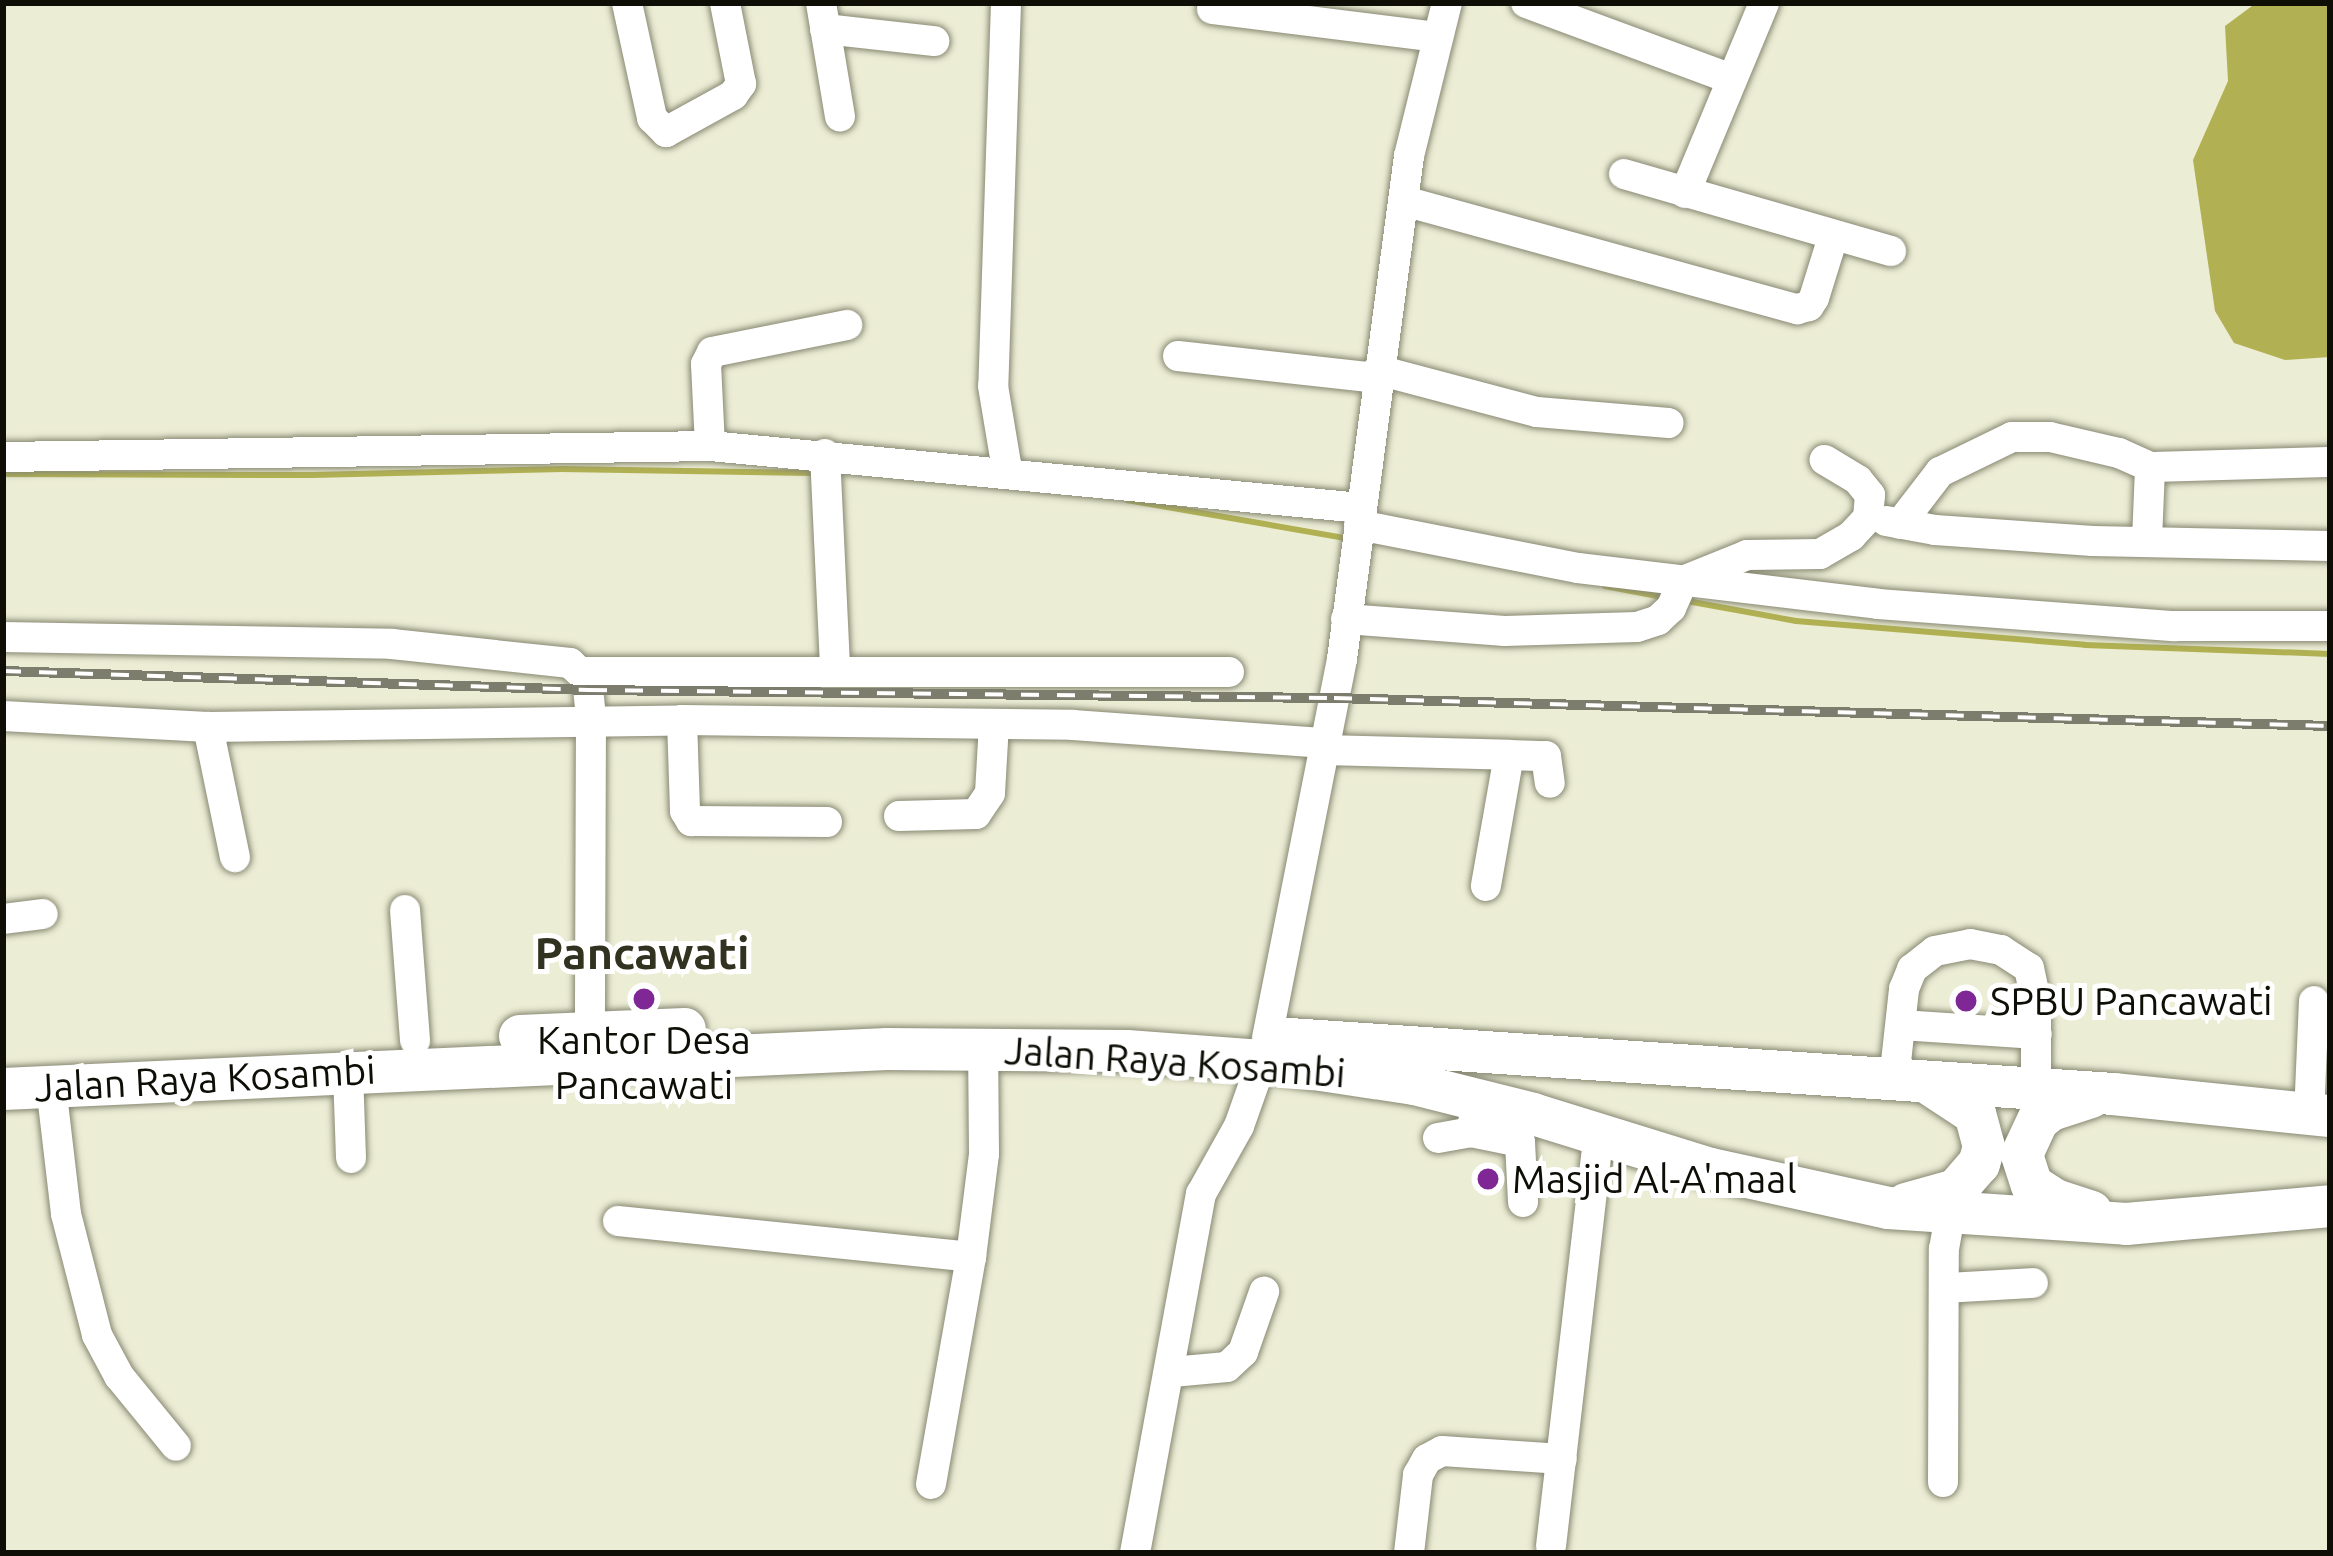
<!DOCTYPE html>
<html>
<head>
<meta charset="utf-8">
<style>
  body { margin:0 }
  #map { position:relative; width:2333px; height:1556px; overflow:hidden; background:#ecedd5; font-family:Ubuntu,sans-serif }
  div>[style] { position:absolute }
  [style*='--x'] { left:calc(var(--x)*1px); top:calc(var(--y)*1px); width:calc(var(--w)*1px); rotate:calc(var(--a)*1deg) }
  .water>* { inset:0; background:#b1b153 }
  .stream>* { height:6px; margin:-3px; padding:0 3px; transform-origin:3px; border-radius:3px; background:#b1b153 }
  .roads { filter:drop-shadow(0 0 3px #888973) drop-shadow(0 0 3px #888973) }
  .minor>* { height:30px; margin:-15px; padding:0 15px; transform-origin:15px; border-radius:15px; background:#fff }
  .highway>* { height:42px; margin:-21px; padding:0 21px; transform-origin:21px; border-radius:21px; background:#fff }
  .rail>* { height:10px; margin-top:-5px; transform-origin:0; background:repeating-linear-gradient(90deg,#fff 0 18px,#7c7d6d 0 36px); box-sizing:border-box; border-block:3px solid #7c7d6d }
  .dots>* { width:33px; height:33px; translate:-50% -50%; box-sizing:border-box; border:6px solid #fff; border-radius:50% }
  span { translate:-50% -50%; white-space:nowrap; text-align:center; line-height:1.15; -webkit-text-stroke:10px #fff; paint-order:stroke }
  .poi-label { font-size:39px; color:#0e0e07 }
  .left { translate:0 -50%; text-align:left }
  .street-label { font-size:39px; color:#0e0e07 }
  .quarter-label { font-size:45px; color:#323220; font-weight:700 }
  .frame { position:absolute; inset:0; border:6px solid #0e0e07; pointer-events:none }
</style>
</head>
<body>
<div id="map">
  <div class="water">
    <div style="clip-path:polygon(2256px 3px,2330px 3px,2330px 357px,2285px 360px,2234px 343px,2215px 311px,2193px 160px,2228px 81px,2225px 26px)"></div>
  </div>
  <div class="stream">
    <div style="--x:3;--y:474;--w:309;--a:0.2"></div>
    <div style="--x:312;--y:475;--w:250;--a:-1.4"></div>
    <div style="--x:562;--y:469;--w:253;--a:0.9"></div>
    <div style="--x:1127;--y:500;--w:226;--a:9.9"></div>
    <div style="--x:1605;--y:586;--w:59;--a:10.7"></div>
    <div style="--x:1687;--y:601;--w:111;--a:10.4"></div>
    <div style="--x:1796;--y:621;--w:290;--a:4.7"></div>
    <div style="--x:2085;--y:645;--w:245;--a:2.1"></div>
  </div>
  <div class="roads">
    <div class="minor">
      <div style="--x:627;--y:3;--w:118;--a:77.7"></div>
      <div style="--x:652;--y:118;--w:20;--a:45"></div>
      <div style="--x:666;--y:132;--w:77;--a:-28.9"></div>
      <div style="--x:733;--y:95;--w:14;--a:-54"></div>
      <div style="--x:741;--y:84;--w:83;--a:-101.2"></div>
      <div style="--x:821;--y:3;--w:115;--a:80.5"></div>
      <div style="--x:1006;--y:3;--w:383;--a:91.9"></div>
      <div style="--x:993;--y:386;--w:85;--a:80.5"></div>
      <div style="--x:1526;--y:3;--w:219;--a:20.3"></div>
      <div style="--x:1212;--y:9;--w:227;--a:7.1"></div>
      <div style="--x:825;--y:29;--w:110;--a:6.3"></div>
      <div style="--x:1624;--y:174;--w:278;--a:16.1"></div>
      <div style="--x:1685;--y:193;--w:206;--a:-67.4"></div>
      <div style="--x:1404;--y:201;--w:408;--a:15.4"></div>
      <div style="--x:1797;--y:309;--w:12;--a:-14"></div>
      <div style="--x:1809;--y:306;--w:9;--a:-58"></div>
      <div style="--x:1814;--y:298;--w:64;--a:-72.7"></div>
      <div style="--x:1178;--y:356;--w:199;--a:6.3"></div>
      <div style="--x:1378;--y:370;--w:164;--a:14.8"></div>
      <div style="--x:1537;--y:412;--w:132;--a:4.8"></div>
      <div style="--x:710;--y:446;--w:82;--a:-92.8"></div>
      <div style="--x:706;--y:364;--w:13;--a:-63"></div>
      <div style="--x:712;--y:352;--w:138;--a:-11.3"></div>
      <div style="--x:825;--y:454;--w:215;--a:87.3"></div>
      <div style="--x:3;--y:457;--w:707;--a:-0.89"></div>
      <div style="--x:710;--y:446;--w:654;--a:5.44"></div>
      <div style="--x:1886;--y:521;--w:50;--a:10.4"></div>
      <div style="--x:1935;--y:530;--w:158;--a:4"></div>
      <div style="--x:2093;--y:541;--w:237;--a:1.2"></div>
      <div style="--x:1900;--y:524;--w:66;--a:-52.4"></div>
      <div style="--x:1940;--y:472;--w:80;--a:-25.9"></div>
      <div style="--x:2012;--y:437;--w:38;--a:0"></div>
      <div style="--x:2050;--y:437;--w:71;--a:13.1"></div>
      <div style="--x:2119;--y:453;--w:34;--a:24"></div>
      <div style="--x:2150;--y:467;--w:180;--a:-1.6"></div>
      <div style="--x:1359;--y:525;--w:223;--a:11.1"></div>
      <div style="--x:1578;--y:568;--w:302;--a:6.8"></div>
      <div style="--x:1878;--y:604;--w:297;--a:4.3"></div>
      <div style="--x:2174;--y:626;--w:156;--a:0"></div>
      <div style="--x:2147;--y:540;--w:73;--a:-87.6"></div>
      <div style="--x:1346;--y:619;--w:159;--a:4.3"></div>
      <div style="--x:1505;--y:631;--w:132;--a:-1.7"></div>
      <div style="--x:1637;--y:627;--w:22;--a:-18"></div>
      <div style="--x:1658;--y:620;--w:18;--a:-43"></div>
      <div style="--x:1671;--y:608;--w:30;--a:-66"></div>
      <div style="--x:1683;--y:581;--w:69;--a:-22.1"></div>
      <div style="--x:1747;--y:555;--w:73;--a:-0.8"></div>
      <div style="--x:1820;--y:554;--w:36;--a:-30"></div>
      <div style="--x:1851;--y:536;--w:25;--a:-47"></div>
      <div style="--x:1868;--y:518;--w:23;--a:-85"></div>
      <div style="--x:1870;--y:495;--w:19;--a:-129"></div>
      <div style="--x:1858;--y:480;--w:39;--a:-149"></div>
      <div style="--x:3;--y:637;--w:389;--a:1"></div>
      <div style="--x:392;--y:644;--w:179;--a:6.1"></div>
      <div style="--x:570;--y:663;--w:23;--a:43"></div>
      <div style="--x:587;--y:679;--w:36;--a:84"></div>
      <div style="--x:591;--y:715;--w:317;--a:90.2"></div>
      <div style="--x:583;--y:672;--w:646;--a:0"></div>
      <div style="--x:3;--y:716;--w:205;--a:3.1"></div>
      <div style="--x:208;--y:727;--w:474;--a:-0.8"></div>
      <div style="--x:682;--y:720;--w:391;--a:0.7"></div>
      <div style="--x:1073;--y:725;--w:253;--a:4.1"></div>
      <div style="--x:682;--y:720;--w:91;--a:88.1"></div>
      <div style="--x:685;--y:811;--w:12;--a:59"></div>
      <div style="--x:691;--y:821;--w:136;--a:0.4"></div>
      <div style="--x:208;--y:727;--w:133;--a:78.3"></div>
      <div style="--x:1324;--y:750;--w:185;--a:1.5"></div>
      <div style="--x:1509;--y:755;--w:133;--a:100"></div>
      <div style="--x:1509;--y:755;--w:37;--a:2"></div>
      <div style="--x:1546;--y:756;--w:27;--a:82"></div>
      <div style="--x:899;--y:816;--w:77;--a:-1.5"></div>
      <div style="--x:976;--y:814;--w:25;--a:-56"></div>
      <div style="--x:990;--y:793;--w:69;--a:-86.7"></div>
      <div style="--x:405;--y:910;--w:131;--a:85.6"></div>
      <div style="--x:3;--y:919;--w:40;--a:-7.1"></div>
      <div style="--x:1901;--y:1025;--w:136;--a:3.8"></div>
      <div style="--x:1267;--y:1038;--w:386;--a:-78.8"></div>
      <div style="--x:1342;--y:659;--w:507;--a:-82.41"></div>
      <div style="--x:1409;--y:156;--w:158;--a:-76.1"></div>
      <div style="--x:348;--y:1072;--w:86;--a:88"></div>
      <div style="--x:1894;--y:1080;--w:92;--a:-83.7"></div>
      <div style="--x:1904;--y:989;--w:22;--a:-68"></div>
      <div style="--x:1912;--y:969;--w:29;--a:-38"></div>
      <div style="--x:1935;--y:951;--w:36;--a:-11"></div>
      <div style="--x:1970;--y:944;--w:32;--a:11"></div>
      <div style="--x:2001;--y:950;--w:33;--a:33"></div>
      <div style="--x:2029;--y:968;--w:33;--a:78"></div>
      <div style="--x:2036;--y:1000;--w:89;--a:90"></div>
      <div style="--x:51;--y:1086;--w:129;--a:83.3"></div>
      <div style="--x:66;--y:1214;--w:125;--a:75.6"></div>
      <div style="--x:97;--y:1335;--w:47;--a:61.8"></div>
      <div style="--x:119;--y:1376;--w:90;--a:50.8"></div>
      <div style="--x:1478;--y:1099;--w:34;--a:102"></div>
      <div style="--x:1471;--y:1132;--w:50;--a:11.5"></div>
      <div style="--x:1520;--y:1142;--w:60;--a:87.1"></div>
      <div style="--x:2309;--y:1115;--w:114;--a:-87.5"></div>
      <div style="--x:1438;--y:1138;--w:34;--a:-10"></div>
      <div style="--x:618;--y:1221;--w:355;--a:5.8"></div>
      <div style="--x:1946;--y:1288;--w:87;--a:-3.3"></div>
      <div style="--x:1172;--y:1372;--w:55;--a:-5.2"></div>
      <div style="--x:1227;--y:1367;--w:22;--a:-43"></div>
      <div style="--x:1243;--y:1352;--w:64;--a:-70.7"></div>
      <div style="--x:1943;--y:1482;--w:233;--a:-89.8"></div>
      <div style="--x:1944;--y:1249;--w:36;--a:-80"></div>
      <div style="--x:931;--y:1484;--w:230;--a:-80"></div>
      <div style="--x:971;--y:1257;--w:104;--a:-82.8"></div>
      <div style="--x:984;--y:1154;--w:106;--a:-90.5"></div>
      <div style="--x:1551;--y:1546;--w:416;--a:-83.4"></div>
      <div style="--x:1135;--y:1553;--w:365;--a:-79.6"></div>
      <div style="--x:1201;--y:1194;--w:78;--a:-60.8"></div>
      <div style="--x:1239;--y:1126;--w:69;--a:-70.5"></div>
      <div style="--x:1409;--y:1553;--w:79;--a:-83.4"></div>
      <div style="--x:1418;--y:1475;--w:18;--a:-61"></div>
      <div style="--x:1427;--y:1459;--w:17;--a:-28"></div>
      <div style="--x:1442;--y:1451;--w:120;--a:3.8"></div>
    </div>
    <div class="highway">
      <div style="--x:520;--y:1036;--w:165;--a:-2.4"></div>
      <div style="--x:1275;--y:1038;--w:840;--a:3.82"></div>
      <div style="--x:2113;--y:1094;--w:218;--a:5.8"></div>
      <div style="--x:3;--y:1089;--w:885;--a:-2.59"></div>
      <div style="--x:887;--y:1049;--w:240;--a:0.5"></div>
      <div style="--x:1127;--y:1051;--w:135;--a:4.2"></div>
      <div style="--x:1262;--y:1061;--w:154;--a:8.6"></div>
      <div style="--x:1414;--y:1084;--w:123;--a:14.1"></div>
      <div style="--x:1533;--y:1114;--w:186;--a:17.2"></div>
      <div style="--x:1711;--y:1169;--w:181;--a:12.4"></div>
      <div style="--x:1888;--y:1208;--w:239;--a:3.8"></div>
      <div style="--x:2126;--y:1224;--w:205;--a:-5"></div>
      <div style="--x:2091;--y:1097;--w:42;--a:162"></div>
      <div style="--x:2051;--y:1110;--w:16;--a:142"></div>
      <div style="--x:2038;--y:1120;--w:38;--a:115"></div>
      <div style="--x:2022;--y:1155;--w:32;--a:72"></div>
      <div style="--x:2032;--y:1185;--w:27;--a:33"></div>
      <div style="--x:2055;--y:1200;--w:38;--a:18"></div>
      <div style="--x:1906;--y:1204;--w:52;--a:-15.6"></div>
      <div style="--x:1956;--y:1190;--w:35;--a:-49"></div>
      <div style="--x:1979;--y:1164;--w:18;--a:-74"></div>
      <div style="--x:1984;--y:1147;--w:34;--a:-105"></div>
      <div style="--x:1975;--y:1114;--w:56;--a:-146.6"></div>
    </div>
  </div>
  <div class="rail">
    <div style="--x:3;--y:671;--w:586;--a:1.86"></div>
    <div style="--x:589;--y:690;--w:745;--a:0.62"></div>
    <div style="--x:1334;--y:698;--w:996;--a:1.61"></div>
  </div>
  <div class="dots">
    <div style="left:644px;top:999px;background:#7f2795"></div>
    <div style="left:1966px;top:1001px;background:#7f2795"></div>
    <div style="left:1488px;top:1179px;background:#7f2795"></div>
  </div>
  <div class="poi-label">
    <span class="left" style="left:1990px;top:1001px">SPBU Pancawati</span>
    <span style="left:644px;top:1063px">Kantor Desa<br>Pancawati</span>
    <span class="left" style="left:1512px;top:1179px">Masjid Al-A'maal</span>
  </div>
  <div class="street-label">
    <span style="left:1175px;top:1062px;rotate:4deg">Jalan Raya Kosambi</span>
    <span style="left:205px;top:1079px;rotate:-3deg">Jalan Raya Kosambi</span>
  </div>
  <div class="quarter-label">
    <span style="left:642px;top:953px">Pancawati</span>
  </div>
  <div class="frame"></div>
</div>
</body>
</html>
